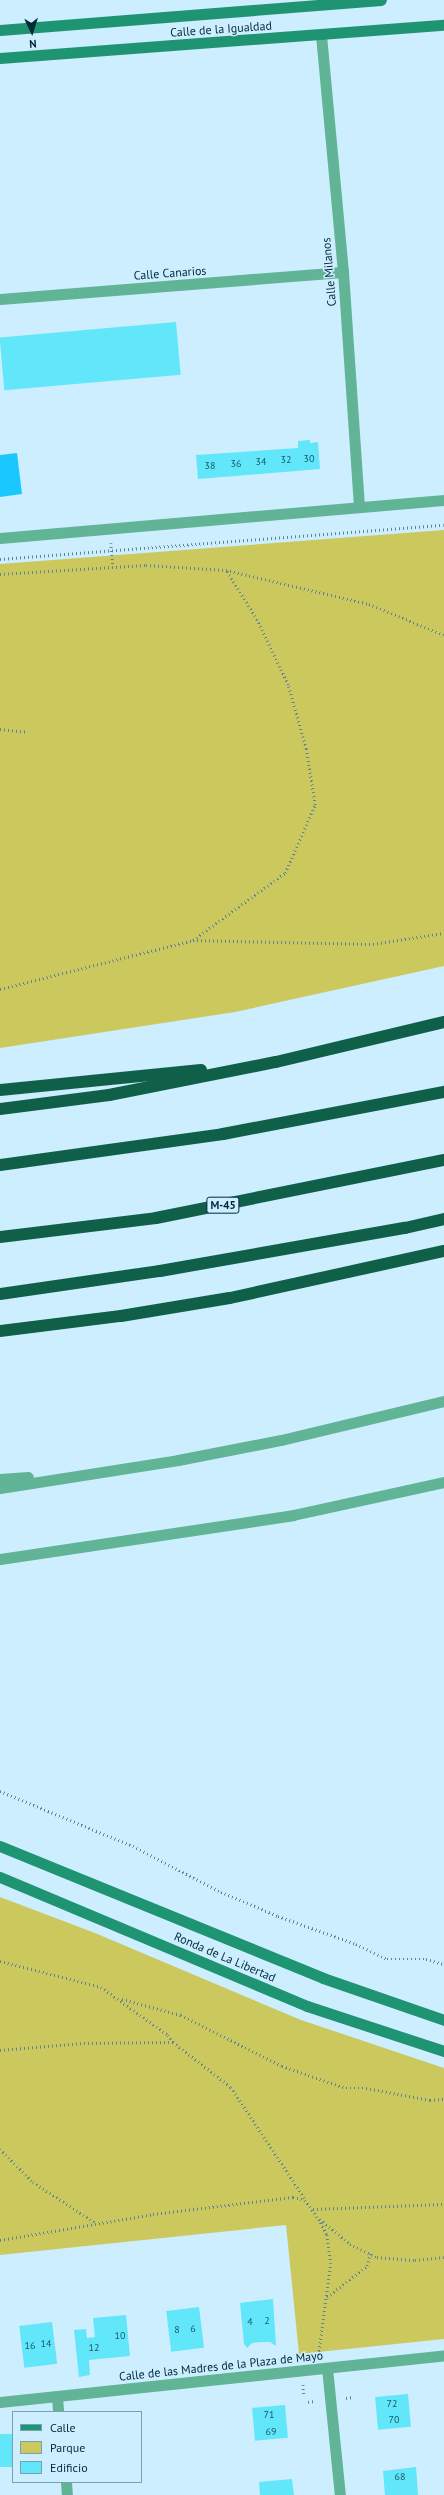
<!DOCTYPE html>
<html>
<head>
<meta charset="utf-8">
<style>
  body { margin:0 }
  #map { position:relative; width:444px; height:2495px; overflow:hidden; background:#cef; font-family:"PT Sans",sans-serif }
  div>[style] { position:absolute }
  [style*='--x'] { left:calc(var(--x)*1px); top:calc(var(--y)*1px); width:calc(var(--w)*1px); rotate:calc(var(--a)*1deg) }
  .green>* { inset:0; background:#cbc95e }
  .water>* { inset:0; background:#1bc7ff }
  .building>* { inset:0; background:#62e6f9; transform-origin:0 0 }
  .path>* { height:2.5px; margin-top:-1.25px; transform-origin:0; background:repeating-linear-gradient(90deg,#5e8495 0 1px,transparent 0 4px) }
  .minor>* { height:11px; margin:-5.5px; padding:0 5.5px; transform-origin:5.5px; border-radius:5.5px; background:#61b496 }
  .tertiary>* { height:11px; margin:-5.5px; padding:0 5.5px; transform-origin:5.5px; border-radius:5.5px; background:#61b496 }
  .secondary>* { height:11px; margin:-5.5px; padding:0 5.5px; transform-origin:5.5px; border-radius:5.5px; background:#1f9472 }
  .motorway>* { height:12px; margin:-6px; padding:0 6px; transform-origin:6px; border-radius:6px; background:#106049 }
  span { translate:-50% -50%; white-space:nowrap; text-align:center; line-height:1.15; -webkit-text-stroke:3px #cef; paint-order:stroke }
  .number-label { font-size:10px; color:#18596a }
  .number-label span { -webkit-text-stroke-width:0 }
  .shield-label span { padding:1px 3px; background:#cef; border:1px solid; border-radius:3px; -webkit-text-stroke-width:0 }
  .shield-label { font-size:11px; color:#002a3a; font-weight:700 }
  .street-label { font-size:12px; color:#002a3a }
  .legend { position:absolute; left:12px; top:2411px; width:130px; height:72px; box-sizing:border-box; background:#cef; border:1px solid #7aa0b0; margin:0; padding:5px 7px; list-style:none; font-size:12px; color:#002a3a }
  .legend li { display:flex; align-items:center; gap:8px; height:20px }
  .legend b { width:20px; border:1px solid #7aa0b0 }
  .north { position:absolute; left:12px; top:12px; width:40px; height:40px; -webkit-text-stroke:3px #cef; paint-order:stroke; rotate:176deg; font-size:11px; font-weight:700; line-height:16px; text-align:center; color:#002a3a }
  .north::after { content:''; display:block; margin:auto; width:14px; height:18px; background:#002a3a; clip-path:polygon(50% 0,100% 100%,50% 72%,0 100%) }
</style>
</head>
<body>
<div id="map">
  <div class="green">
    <div style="clip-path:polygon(444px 530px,444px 966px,235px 1012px,0 1048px,0 564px)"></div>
    <div style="clip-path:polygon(0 1897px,95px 1933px,301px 2020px,444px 2068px,444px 2339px,299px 2354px,286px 2225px,0 2255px)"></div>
  </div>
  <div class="water">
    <div style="clip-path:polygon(17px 453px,22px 494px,0 497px,0 455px)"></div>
  </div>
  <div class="building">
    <div style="left:176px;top:322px;width:53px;height:177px;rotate:85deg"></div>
    <div style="clip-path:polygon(310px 440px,310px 443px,318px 442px,320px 469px,198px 479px,196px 455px,298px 448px,298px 441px)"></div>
    <div style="clip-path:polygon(273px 2299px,276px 2346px,270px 2342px,261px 2342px,252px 2343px,247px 2348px,244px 2344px,240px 2303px)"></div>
    <div style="left:199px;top:2307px;width:41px;height:33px;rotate:83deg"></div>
    <div style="clip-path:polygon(126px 2315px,130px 2356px,89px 2360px,90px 2375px,79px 2377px,74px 2330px,86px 2329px,87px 2338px,95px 2337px,93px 2318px)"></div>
    <div style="left:52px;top:2322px;width:42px;height:33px;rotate:83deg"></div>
    <div style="left:408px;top:2394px;width:33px;height:33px;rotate:85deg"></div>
    <div style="left:285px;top:2405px;width:33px;height:33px;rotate:85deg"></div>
    <div style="left:13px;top:2434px;width:33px;height:13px;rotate:90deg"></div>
    <div style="clip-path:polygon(416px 2467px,418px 2495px,385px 2495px,383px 2471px)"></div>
    <div style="clip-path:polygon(292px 2479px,294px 2495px,260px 2495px,259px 2482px)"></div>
  </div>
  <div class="path">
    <div style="--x:111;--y:543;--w:24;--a:85"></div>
    <div style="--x:0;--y:559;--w:445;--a:-4.4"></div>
    <div style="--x:0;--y:574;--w:146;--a:-3.5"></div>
    <div style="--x:146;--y:565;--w:80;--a:3.6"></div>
    <div style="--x:226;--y:570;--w:147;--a:13.4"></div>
    <div style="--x:369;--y:604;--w:81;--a:22.5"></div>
    <div style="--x:0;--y:729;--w:28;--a:6"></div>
    <div style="--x:193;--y:940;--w:114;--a:-36.1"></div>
    <div style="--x:285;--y:873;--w:74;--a:-66.2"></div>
    <div style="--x:315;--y:805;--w:57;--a:-99.1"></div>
    <div style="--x:306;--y:749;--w:66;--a:-105.7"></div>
    <div style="--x:288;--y:685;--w:72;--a:-115.5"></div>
    <div style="--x:257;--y:620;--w:59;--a:-121.8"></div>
    <div style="--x:0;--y:989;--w:199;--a:-14.2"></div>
    <div style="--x:193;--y:940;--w:180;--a:1.3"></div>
    <div style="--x:373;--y:944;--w:72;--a:-8.8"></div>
    <div style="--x:0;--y:1791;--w:144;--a:22.5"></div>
    <div style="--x:133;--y:1846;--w:99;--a:27.6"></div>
    <div style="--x:221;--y:1892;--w:62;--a:22.8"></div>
    <div style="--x:278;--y:1916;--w:83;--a:19.7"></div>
    <div style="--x:356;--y:1944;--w:34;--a:26"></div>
    <div style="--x:387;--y:1959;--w:39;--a:0"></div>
    <div style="--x:426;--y:1959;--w:19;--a:16"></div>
    <div style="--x:0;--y:1961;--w:104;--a:14.4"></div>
    <div style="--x:101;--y:1987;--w:82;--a:35.6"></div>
    <div style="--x:168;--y:2035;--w:9;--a:54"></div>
    <div style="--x:173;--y:2042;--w:73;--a:37.8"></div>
    <div style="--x:231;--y:2087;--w:134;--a:56.5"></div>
    <div style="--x:122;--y:1999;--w:61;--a:15.2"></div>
    <div style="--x:181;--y:2015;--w:113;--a:26.8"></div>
    <div style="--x:282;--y:2066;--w:68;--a:19"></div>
    <div style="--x:346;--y:2088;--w:20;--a:0"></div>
    <div style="--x:366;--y:2088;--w:65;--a:10.6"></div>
    <div style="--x:430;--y:2100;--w:14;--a:-4"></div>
    <div style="--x:0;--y:2050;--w:84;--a:-4.8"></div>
    <div style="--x:84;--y:2043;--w:89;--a:-0.6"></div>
    <div style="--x:0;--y:2149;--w:47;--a:45"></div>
    <div style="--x:33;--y:2182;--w:75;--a:33.1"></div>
    <div style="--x:313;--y:2209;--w:131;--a:-2.2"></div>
    <div style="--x:320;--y:2219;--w:39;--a:40"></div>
    <div style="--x:350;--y:2244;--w:30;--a:26"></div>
    <div style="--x:377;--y:2257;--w:38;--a:5"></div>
    <div style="--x:415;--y:2260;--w:29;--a:-6"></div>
    <div style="--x:0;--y:2240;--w:155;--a:-9.6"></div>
    <div style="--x:153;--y:2214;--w:141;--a:-6.9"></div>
    <div style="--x:293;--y:2197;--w:12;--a:14"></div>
    <div style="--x:305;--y:2200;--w:24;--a:54"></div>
    <div style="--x:319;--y:2219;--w:18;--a:63"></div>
    <div style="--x:327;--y:2235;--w:28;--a:82"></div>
    <div style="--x:331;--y:2263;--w:91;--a:97.6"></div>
    <div style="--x:327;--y:2297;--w:51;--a:-37.8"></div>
    <div style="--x:367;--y:2266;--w:13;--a:-77"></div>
    <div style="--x:303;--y:2385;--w:9;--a:84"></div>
    <div style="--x:346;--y:2398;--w:7;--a:-8"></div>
    <div style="--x:308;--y:2402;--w:7;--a:-8"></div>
  </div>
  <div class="minor">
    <div style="--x:321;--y:35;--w:238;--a:84.7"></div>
    <div style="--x:343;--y:272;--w:235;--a:86.1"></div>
    <div style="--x:0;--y:299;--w:344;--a:-4.5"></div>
    <div style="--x:0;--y:1479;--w:28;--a:-4"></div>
    <div style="--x:0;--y:1488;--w:180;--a:-8.9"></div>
    <div style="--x:178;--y:1460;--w:105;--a:-11"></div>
    <div style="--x:281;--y:1440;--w:168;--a:-13.5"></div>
    <div style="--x:0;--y:1559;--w:296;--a:-8.5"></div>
    <div style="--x:293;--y:1515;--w:155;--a:-12.3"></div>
    <div style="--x:327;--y:2368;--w:128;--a:84.2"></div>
    <div style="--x:57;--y:2396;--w:16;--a:86"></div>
    <div style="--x:0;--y:2402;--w:446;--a:-6"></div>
    <div style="--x:66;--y:2482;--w:13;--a:86"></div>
  </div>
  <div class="tertiary">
    <div style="--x:0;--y:538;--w:446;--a:-4.9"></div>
  </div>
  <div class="secondary">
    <div style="--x:0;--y:30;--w:382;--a:-4.5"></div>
    <div style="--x:0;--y:58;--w:445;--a:-4.3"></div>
    <div style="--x:0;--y:1846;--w:349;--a:22.2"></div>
    <div style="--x:323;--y:1978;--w:128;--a:19.1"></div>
    <div style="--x:0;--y:1877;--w:333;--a:22.8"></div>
    <div style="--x:307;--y:2006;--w:144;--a:18.2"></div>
  </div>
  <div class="motorway">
    <div style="--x:0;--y:1090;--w:202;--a:-5.7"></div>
    <div style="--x:0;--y:1109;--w:110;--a:-7.3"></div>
    <div style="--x:109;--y:1095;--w:170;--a:-11.2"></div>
    <div style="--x:276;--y:1062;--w:173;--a:-13.4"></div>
    <div style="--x:0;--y:1165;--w:225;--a:-7.9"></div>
    <div style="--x:223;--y:1134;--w:225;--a:-10.8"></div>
    <div style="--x:0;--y:1237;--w:157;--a:-6.9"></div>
    <div style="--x:156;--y:1218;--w:294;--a:-11.4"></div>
    <div style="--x:0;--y:1294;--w:162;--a:-8.2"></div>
    <div style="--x:160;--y:1271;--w:249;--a:-10"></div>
    <div style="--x:405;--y:1228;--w:40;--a:-13"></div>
    <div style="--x:0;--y:1331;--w:122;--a:-7.1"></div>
    <div style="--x:121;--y:1316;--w:110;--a:-9.4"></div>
    <div style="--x:230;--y:1298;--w:219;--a:-12.4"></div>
  </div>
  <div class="number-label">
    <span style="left:309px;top:459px">30</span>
    <span style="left:286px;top:460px">32</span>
    <span style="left:261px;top:462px">34</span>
    <span style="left:236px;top:464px">36</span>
    <span style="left:210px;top:466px">38</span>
    <span style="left:267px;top:2321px">2</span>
    <span style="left:250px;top:2322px">4</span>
    <span style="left:193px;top:2329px">6</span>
    <span style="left:177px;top:2330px">8</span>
    <span style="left:120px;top:2336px">10</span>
    <span style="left:46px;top:2344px">14</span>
    <span style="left:30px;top:2346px">16</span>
    <span style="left:94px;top:2348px">12</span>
    <span style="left:392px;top:2404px">72</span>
    <span style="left:269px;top:2415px">71</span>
    <span style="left:394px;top:2420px">70</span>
    <span style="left:271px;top:2432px">69</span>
    <span style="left:400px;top:2477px">68</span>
  </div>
  <div class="shield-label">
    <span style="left:223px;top:1205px">M-45</span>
  </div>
  <div class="street-label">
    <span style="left:221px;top:29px;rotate:-4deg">Calle de la Igualdad</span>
    <span style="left:329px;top:272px;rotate:-95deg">Calle Milanos</span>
    <span style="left:170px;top:273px;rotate:-4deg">Calle Canarios</span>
    <span style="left:225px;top:1957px;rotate:23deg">Ronda de La Libertad</span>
    <span style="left:221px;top:2366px;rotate:-6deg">Calle de las Madres de la Plaza de Mayo</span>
  </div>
  <ul class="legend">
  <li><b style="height:5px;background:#1f9472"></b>Calle</li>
  <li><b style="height:11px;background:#cbc95e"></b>Parque</li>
  <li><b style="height:11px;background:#62e6f9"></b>Edificio</li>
  </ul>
  <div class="north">N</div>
</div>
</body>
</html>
